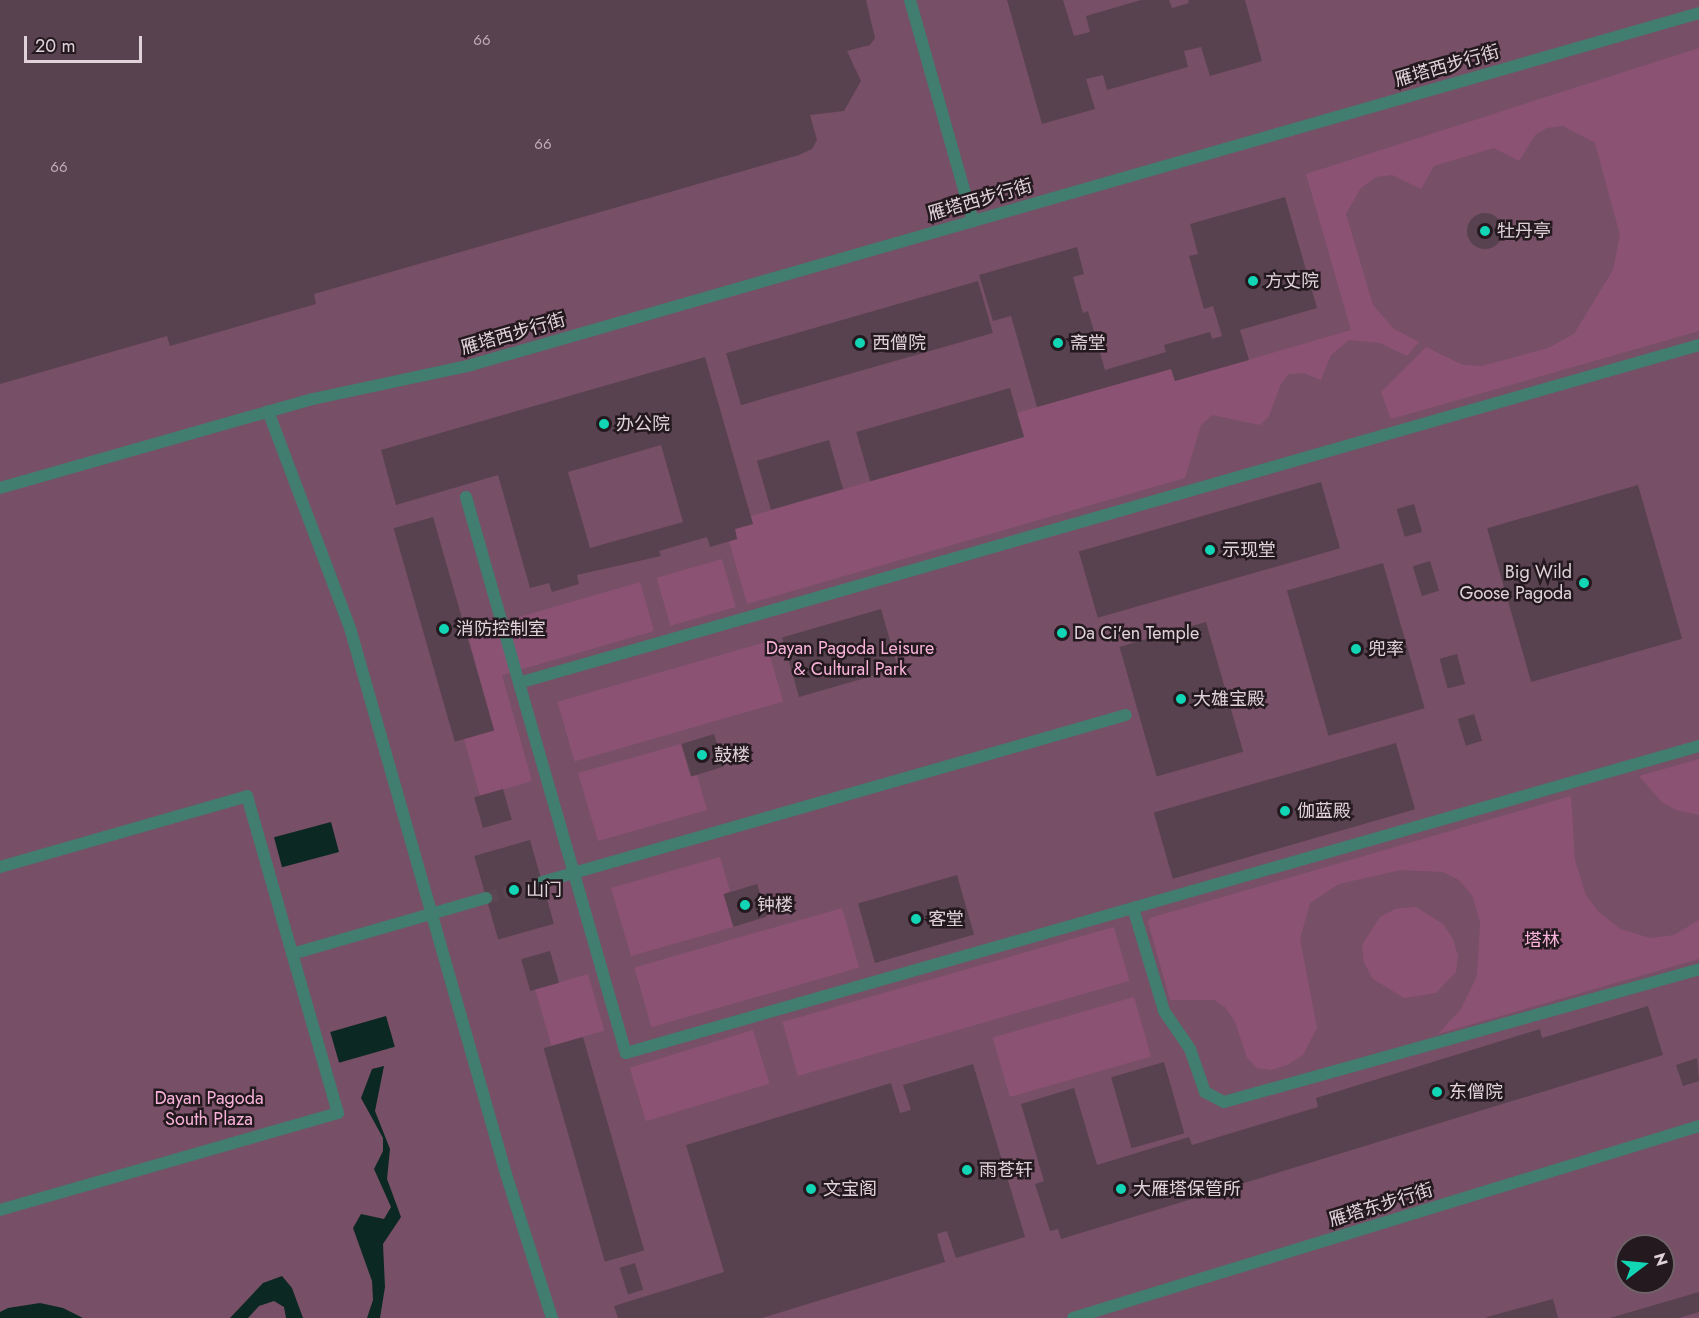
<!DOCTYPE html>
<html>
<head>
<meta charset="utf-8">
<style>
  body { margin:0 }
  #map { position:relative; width:1699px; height:1318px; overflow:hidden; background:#432d39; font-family:Jost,"Noto Sans SC",sans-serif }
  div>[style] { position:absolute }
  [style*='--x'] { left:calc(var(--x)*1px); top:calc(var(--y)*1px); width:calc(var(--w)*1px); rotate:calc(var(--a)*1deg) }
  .green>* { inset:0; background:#774f66 }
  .forest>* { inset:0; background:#8c5274; transform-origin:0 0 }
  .water>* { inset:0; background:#0c2822; transform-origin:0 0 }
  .building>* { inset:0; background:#59424f; transform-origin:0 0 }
  .round { border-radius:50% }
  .street-tunnel>* { height:12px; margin-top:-6px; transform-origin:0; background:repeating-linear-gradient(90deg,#5b4651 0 12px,transparent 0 18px) }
  .lane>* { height:12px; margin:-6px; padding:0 6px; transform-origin:6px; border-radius:6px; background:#427e6f }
  .street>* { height:12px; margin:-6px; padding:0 6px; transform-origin:6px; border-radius:6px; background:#427e6f }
  .dots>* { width:16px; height:16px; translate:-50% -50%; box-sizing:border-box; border:3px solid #23191e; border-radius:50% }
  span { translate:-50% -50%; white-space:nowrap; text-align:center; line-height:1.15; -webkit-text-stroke:5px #23191e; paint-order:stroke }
  .number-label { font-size:15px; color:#bfaeb7 }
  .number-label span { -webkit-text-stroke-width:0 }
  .street-label { font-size:18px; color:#e1d2da }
  .poi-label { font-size:18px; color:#e1d2da }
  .left { translate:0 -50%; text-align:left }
  .right { translate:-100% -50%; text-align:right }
  .park-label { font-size:18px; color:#fab4db }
  .north { position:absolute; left:1615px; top:1234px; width:60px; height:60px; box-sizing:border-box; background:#23191e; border:2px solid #6f6369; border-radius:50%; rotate:74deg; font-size:16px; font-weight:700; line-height:24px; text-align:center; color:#e1d2da }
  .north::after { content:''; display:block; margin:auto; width:21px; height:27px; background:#11d5b4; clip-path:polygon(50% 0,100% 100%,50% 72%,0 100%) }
  .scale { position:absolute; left:24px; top:36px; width:118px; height:27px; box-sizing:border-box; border:3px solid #e1d2da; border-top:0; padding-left:8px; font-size:18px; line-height:21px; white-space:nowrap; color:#e1d2da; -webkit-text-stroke:4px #23191e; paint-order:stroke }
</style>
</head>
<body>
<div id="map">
  <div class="green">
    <div style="clip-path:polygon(evenodd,0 0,1699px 0,1699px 1318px,0 1318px,0 0,1627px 1246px,1663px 1246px,1663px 1282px,1627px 1282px,1627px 1246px)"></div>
  </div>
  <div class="forest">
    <div style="clip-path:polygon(1699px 48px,1699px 331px,1391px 419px,1381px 392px,1426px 347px,1463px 365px,1482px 366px,1548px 348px,1574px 334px,1613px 270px,1620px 235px,1595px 143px,1563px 126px,1547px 128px,1536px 134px,1519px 161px,1494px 148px,1434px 166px,1421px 189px,1392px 175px,1376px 177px,1361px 188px,1346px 214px,1373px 305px,1394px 329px,1419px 342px,1407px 356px,1380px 343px,1349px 340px,1331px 355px,1321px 380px,1304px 373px,1289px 374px,1281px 384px,1269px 416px,1260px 425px,1212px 415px,1201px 425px,1185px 478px,747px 604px,729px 541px,737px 539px,735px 529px,753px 524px,751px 516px,1024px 437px,1017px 413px,1171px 369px,1175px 381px,1351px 330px,1306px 174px)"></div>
    <div style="left:722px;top:559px;width:50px;height:68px;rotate:74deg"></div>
    <div style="clip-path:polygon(640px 582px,654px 631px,502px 675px,532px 781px,480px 796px,464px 739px,494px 730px,467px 632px)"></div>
    <div style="left:766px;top:642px;width:62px;height:217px;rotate:74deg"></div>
    <div style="clip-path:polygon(681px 744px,690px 776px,697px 775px,707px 810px,598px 841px,578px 773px)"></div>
    <div style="clip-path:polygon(1699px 759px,1699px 815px,1676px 810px,1662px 802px,1639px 776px)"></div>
    <div style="clip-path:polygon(1571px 796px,1575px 860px,1586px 895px,1597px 910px,1620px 929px,1650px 938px,1674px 935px,1699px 920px,1699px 959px,1438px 1034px,1461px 1009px,1477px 976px,1480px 922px,1473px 897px,1459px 880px,1443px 872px,1401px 870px,1339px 884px,1310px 903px,1300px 939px,1317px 1028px,1303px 1055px,1287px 1065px,1271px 1070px,1257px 1068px,1247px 1058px,1235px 1022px,1225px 1007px,1214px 1000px,1170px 1000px,1148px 922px,1150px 918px)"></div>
    <div style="clip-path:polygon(720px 857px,730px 891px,724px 894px,733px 927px,631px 956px,611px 888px)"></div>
    <div style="clip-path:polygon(1416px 907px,1443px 924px,1453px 939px,1458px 956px,1456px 972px,1436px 993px,1404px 998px,1373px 979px,1364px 963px,1362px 945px,1380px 917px,1395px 909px)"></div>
    <div style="left:842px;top:908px;width:62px;height:216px;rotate:74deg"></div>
    <div style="left:1114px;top:927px;width:56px;height:345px;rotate:74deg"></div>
    <div style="left:588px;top:974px;width:59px;height:55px;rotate:74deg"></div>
    <div style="left:1134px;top:997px;width:62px;height:147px;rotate:74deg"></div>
    <div style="left:753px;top:1030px;width:56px;height:129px;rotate:73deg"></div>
  </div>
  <div class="water">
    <div style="left:331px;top:822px;width:31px;height:59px;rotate:75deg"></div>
    <div style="left:386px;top:1016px;width:32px;height:58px;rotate:74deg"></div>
    <div style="clip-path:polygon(384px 1066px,375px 1111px,390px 1149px,387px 1179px,401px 1217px,383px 1244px,385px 1287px,380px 1318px,367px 1318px,373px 1300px,372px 1281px,353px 1228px,361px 1214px,384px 1219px,391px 1207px,374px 1169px,383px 1151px,383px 1138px,361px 1098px,372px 1069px)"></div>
    <div style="clip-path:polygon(282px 1276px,292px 1288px,303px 1318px,286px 1318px,284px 1307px,274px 1301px,259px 1306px,248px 1318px,230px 1318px,263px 1283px)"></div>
    <div style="clip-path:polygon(40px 1303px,63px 1308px,83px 1318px,0 1318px,0 1312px,8px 1308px)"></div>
  </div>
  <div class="building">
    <div style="clip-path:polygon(0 0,866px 0,875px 38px,870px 45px,847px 51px,861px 81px,844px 111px,810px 115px,817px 140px,812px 149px,799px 155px,314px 294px,316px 304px,170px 346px,167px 336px,0 384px)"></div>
    <div style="clip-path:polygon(1007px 0,1063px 0,1074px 36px,1090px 32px,1086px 16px,1141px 0,1169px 0,1172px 8px,1189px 3px,1188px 0,1245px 0,1262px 61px,1210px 76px,1201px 47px,1184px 51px,1188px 67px,1107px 90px,1103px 75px,1086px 79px,1095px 109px,1042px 124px)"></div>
    <div style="clip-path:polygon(1285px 197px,1317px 308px,1240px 330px,1249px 360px,1175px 381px,1171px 369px,1037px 407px,1011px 316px,993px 321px,979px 275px,1077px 247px,1084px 274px,1073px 277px,1083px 313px,1088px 311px,1105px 370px,1166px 352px,1164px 345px,1210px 332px,1212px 339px,1222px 336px,1213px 306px,1204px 309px,1189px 256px,1198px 254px,1190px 224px)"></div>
    <div class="round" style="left:1467px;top:213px;width:36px;height:36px"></div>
    <div style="left:978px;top:281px;width:54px;height:262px;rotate:74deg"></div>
    <div style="clip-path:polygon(evenodd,705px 357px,753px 524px,735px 529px,737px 539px,710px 547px,707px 537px,659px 551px,661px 556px,577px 575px,579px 584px,552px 592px,549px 583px,530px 588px,498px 475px,396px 505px,381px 450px,705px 357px,661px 445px,683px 522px,590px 548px,568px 472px,661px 445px)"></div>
    <div style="left:1010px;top:388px;width:51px;height:160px;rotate:74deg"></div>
    <div style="left:829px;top:440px;width:51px;height:75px;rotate:74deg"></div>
    <div style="left:1321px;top:482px;width:69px;height:252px;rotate:74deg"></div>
    <div style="left:1638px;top:485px;width:160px;height:157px;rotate:74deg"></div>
    <div style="left:1414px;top:504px;width:29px;height:18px;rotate:74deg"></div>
    <div style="left:433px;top:517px;width:222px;height:41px;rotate:74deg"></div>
    <div style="left:1430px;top:561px;width:31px;height:18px;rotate:73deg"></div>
    <div style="left:1383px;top:563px;width:151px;height:100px;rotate:74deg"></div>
    <div style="left:881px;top:609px;width:62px;height:103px;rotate:74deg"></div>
    <div style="left:1206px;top:622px;width:135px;height:90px;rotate:74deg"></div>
    <div style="left:1457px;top:654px;width:31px;height:18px;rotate:75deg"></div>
    <div style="left:1474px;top:714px;width:28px;height:17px;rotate:73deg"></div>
    <div style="left:714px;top:734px;width:34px;height:34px;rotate:73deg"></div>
    <div style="left:1396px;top:743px;width:69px;height:252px;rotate:74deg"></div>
    <div style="left:503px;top:789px;width:32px;height:30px;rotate:74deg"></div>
    <div style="left:530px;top:840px;width:87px;height:58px;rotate:74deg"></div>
    <div style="left:957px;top:875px;width:62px;height:103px;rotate:74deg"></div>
    <div style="left:757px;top:884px;width:34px;height:35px;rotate:73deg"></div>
    <div style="left:550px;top:951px;width:33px;height:30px;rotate:74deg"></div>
    <div style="clip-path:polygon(1648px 1006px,1663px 1055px,1061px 1239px,1058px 1229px,1050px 1231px,1035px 1184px,1044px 1181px,1021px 1104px,1074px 1088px,1097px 1165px,1189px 1137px,1192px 1145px,1318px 1107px,1316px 1098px,1540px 1029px,1542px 1038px)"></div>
    <div style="left:583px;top:1037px;width:222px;height:41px;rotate:74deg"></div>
    <div style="clip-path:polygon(1697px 1058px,1699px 1081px,1683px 1086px,1676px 1065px)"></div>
    <div style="left:1164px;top:1062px;width:74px;height:55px;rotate:74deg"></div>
    <div style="clip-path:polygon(973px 1064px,1025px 1237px,956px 1258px,947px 1231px,937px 1234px,945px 1262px,762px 1318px,618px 1318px,614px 1306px,724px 1272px,686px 1145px,891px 1083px,900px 1113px,911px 1110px,903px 1085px)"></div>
    <div style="left:635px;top:1263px;width:28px;height:16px;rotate:73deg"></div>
    <div style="clip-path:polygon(1699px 1292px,1699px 1312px,1679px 1318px,1610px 1318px)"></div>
    <div style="clip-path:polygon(1553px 1299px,1558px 1318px,1487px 1318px,1487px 1317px)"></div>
  </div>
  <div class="street-tunnel">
    <div style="--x:486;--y:898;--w:58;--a:-15.9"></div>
  </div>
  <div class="lane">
    <div style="--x:910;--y:0;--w:230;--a:74.1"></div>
    <div style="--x:466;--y:497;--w:193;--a:74.1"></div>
    <div style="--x:1133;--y:908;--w:108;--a:73.2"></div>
    <div style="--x:1164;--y:1011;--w:46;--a:55.6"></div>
    <div style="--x:1190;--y:1049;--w:46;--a:70.8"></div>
    <div style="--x:1205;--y:1092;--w:21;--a:28"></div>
    <div style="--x:1224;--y:1102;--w:493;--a:-15.6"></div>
  </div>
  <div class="street">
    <div style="--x:1699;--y:345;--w:1227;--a:164.02"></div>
    <div style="--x:519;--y:683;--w:385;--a:73.9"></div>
    <div style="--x:626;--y:1053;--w:1116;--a:-15.97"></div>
    <div style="--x:268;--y:411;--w:232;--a:69.3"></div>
    <div style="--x:350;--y:628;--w:568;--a:74.05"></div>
    <div style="--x:506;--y:1174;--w:151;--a:72.3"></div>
    <div style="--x:0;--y:488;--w:325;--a:-15.9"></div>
    <div style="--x:313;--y:399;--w:162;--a:-12.1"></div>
    <div style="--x:471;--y:365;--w:1277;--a:-15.99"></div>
    <div style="--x:0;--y:867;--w:257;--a:-16"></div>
    <div style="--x:247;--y:796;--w:330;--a:74"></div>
    <div style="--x:338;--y:1113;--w:352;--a:164"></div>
    <div style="--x:542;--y:882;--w:607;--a:-15.96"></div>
    <div style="--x:292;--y:954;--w:202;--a:-16.1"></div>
    <div style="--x:1073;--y:1318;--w:655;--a:-17.05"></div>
  </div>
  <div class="dots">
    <div style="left:1485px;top:231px;background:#11d5b4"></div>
    <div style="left:1253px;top:281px;background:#11d5b4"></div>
    <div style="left:860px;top:343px;background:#11d5b4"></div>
    <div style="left:1058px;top:343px;background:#11d5b4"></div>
    <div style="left:604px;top:424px;background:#11d5b4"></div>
    <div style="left:1210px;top:550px;background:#11d5b4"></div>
    <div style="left:1584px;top:583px;background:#11d5b4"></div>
    <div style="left:444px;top:629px;background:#11d5b4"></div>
    <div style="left:1062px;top:633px;background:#11d5b4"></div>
    <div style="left:1356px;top:649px;background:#11d5b4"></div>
    <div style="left:1181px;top:699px;background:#11d5b4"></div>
    <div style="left:702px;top:755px;background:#11d5b4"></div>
    <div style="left:1285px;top:811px;background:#11d5b4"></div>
    <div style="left:514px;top:890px;background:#11d5b4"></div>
    <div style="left:745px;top:905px;background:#11d5b4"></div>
    <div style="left:916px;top:919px;background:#11d5b4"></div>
    <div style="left:1437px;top:1092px;background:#11d5b4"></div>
    <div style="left:967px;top:1170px;background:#11d5b4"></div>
    <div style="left:811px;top:1189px;background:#11d5b4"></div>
    <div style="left:1121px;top:1189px;background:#11d5b4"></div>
  </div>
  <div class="number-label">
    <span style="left:482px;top:41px">66</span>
    <span style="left:543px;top:145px">66</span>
    <span style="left:59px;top:168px">66</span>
  </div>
  <div class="street-label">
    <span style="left:1447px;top:66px;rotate:-16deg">雁塔西步行街</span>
    <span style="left:980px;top:200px;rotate:-16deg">雁塔西步行街</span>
    <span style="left:513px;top:334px;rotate:-16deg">雁塔西步行街</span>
    <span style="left:1381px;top:1205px;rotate:-17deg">雁塔东步行街</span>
  </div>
  <div class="poi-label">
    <span class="left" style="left:1497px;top:231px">牡丹亭</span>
    <span class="left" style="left:1265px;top:281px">方丈院</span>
    <span class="left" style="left:872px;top:343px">西僧院</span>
    <span class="left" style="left:1070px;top:343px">斋堂</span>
    <span class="left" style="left:616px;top:424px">办公院</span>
    <span class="left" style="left:1222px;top:550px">示现堂</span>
    <span class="right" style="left:1572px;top:583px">Big Wild<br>Goose Pagoda</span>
    <span class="left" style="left:456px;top:629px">消防控制室</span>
    <span class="left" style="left:1074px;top:633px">Da Ci'en Temple</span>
    <span class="left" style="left:1368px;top:649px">兜率</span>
    <span class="left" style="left:1193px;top:699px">大雄宝殿</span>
    <span class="left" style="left:714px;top:755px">鼓楼</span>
    <span class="left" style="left:1297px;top:811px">伽蓝殿</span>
    <span class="left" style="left:526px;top:890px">山门</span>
    <span class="left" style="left:757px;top:905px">钟楼</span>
    <span class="left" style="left:928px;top:919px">客堂</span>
    <span class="left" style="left:1449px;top:1092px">东僧院</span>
    <span class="left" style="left:979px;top:1170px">雨苍轩</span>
    <span class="left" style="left:823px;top:1189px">文宝阁</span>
    <span class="left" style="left:1133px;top:1189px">大雁塔保管所</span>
  </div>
  <div class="park-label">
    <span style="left:850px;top:659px">Dayan Pagoda Leisure<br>&amp; Cultural Park</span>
    <span style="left:1542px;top:940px">塔林</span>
    <span style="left:209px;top:1109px">Dayan Pagoda<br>South Plaza</span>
  </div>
  <div class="north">N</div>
  <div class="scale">20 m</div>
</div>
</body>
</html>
